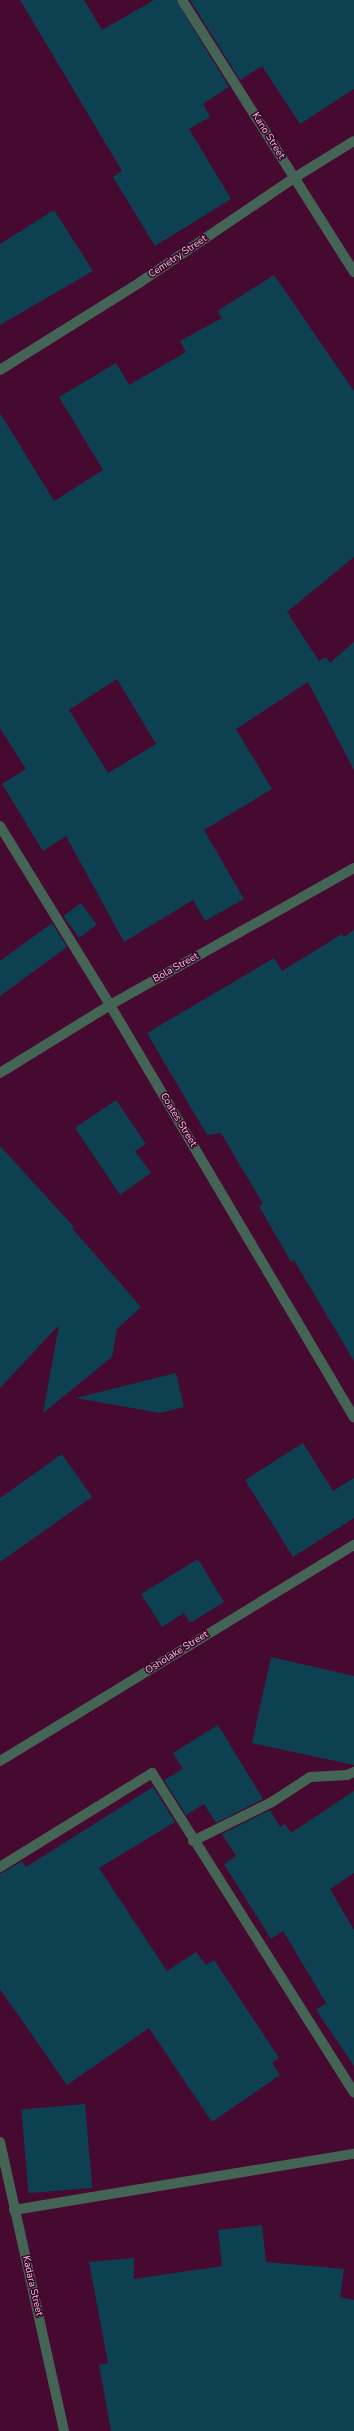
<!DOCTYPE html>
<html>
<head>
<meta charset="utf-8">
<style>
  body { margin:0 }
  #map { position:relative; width:354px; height:2431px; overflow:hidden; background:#460a31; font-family:"Nunito Sans",sans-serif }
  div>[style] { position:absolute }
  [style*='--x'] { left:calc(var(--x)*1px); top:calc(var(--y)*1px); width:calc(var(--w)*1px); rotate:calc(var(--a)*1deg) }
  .building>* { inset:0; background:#0d4051; transform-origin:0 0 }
  .minor>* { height:10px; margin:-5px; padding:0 5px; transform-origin:5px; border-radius:5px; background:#446456 }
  span { translate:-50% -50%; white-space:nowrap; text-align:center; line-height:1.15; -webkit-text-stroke:3px #3a0027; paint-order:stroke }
  .street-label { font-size:10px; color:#edc7db }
</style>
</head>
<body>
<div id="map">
  <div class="building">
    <div style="clip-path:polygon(20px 0,84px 0,102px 30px,154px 0,176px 0,229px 87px,203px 104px,210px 117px,189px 129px,231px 199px,155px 246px,113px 177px,122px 171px)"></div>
    <div style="clip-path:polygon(190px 0,354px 0,354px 89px,300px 124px,262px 66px,240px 80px)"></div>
    <div style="clip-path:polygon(54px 210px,93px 271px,0 325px,0 244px)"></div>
    <div style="clip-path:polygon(evenodd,274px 275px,354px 391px,354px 557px,287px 612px,319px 661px,326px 657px,330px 663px,354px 642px,354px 770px,308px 682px,236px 729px,272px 789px,204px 830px,244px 899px,205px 921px,193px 900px,124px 942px,66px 836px,43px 851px,2px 784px,26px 769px,0 728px,0 413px,54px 501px,103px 470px,59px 397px,116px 363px,129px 385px,186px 352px,180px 341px,222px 318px,217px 311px,274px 275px,117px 679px,156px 744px,108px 773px,69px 710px,117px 679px)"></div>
    <div style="left:81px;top:903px;width:27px;height:22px;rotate:54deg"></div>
    <div style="clip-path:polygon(52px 923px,67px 947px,0 996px,0 961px)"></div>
    <div style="clip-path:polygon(354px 930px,354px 1361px,294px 1260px,291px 1262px,259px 1206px,263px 1204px,221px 1133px,207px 1135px,147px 1033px,274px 958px,282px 971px,342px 934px,344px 937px)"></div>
    <div style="clip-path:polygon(116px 1100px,146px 1144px,135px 1151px,151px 1173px,120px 1195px,75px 1128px)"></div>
    <div style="clip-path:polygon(0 1146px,74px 1227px,72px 1228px,141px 1307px,117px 1329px,112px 1357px,43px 1413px,59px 1325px,0 1388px)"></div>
    <div style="clip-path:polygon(176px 1373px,184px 1407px,160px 1413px,76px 1398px)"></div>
    <div style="clip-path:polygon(303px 1443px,333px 1491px,354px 1478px,354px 1518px,293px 1557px,245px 1480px)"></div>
    <div style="clip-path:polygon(62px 1454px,92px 1497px,0 1562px,0 1498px)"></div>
    <div style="clip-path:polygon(198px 1559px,224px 1602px,190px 1623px,184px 1613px,162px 1627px,141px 1594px)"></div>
    <div style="clip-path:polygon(271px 1657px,354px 1676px,354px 1765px,252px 1743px)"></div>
    <div style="clip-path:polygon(218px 1725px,263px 1799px,216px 1823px,204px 1804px,186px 1815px,164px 1780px,183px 1769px,173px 1753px)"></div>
    <div style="clip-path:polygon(153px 1787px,175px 1822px,99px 1868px,167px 1971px,196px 1952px,206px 1965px,214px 1960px,279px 2058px,272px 2063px,280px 2075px,212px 2122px,149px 2028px,67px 2085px,0 1989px,0 1874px,22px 1861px,26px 1867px)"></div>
    <div style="clip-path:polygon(354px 1791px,354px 1873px,330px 1889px,354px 1930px,354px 2066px,316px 2010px,326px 2003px,283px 1931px,271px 1939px,224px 1864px,236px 1856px,222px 1834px,270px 1810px,280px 1827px,285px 1824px,291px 1833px)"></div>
    <div style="left:85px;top:2104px;width:84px;height:64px;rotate:85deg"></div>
    <div style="clip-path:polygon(262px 2225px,266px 2262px,344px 2269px,340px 2297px,354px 2300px,354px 2431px,111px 2431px,99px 2365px,108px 2363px,89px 2262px,134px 2258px,134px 2279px,222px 2266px,218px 2230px)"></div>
  </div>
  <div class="minor">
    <div style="--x:182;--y:0;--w:322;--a:57.7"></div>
    <div style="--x:0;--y:370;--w:164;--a:-32"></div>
    <div style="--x:139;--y:283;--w:187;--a:-34.1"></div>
    <div style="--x:294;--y:178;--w:70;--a:-31.7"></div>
    <div style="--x:0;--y:826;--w:210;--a:58.4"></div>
    <div style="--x:110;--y:1005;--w:479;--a:59.4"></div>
    <div style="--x:0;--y:1073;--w:129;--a:-31.7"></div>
    <div style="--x:110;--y:1005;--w:280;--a:-29.3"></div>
    <div style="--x:0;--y:1761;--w:415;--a:-31.4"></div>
    <div style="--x:193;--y:1841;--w:88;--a:-26.3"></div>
    <div style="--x:272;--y:1802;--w:45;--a:-33.3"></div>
    <div style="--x:310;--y:1777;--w:37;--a:-3"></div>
    <div style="--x:347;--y:1775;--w:8;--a:-23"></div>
    <div style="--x:0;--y:1867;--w:179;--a:-31.7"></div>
    <div style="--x:152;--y:1773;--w:378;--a:57.7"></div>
    <div style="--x:0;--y:2142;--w:296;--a:77.5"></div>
    <div style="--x:14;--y:2210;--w:345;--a:-9.4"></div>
  </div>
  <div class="street-label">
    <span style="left:268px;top:136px;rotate:58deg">Kano Street</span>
    <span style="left:178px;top:257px;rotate:-34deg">Cemetry Street</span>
    <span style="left:176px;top:968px;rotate:-29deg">Bola Street</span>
    <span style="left:178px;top:1120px;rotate:59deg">Coates Street</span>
    <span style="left:177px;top:1653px;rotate:-32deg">Osholake Street</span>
    <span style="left:32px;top:2286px;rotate:77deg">Kadara Street</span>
  </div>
</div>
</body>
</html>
